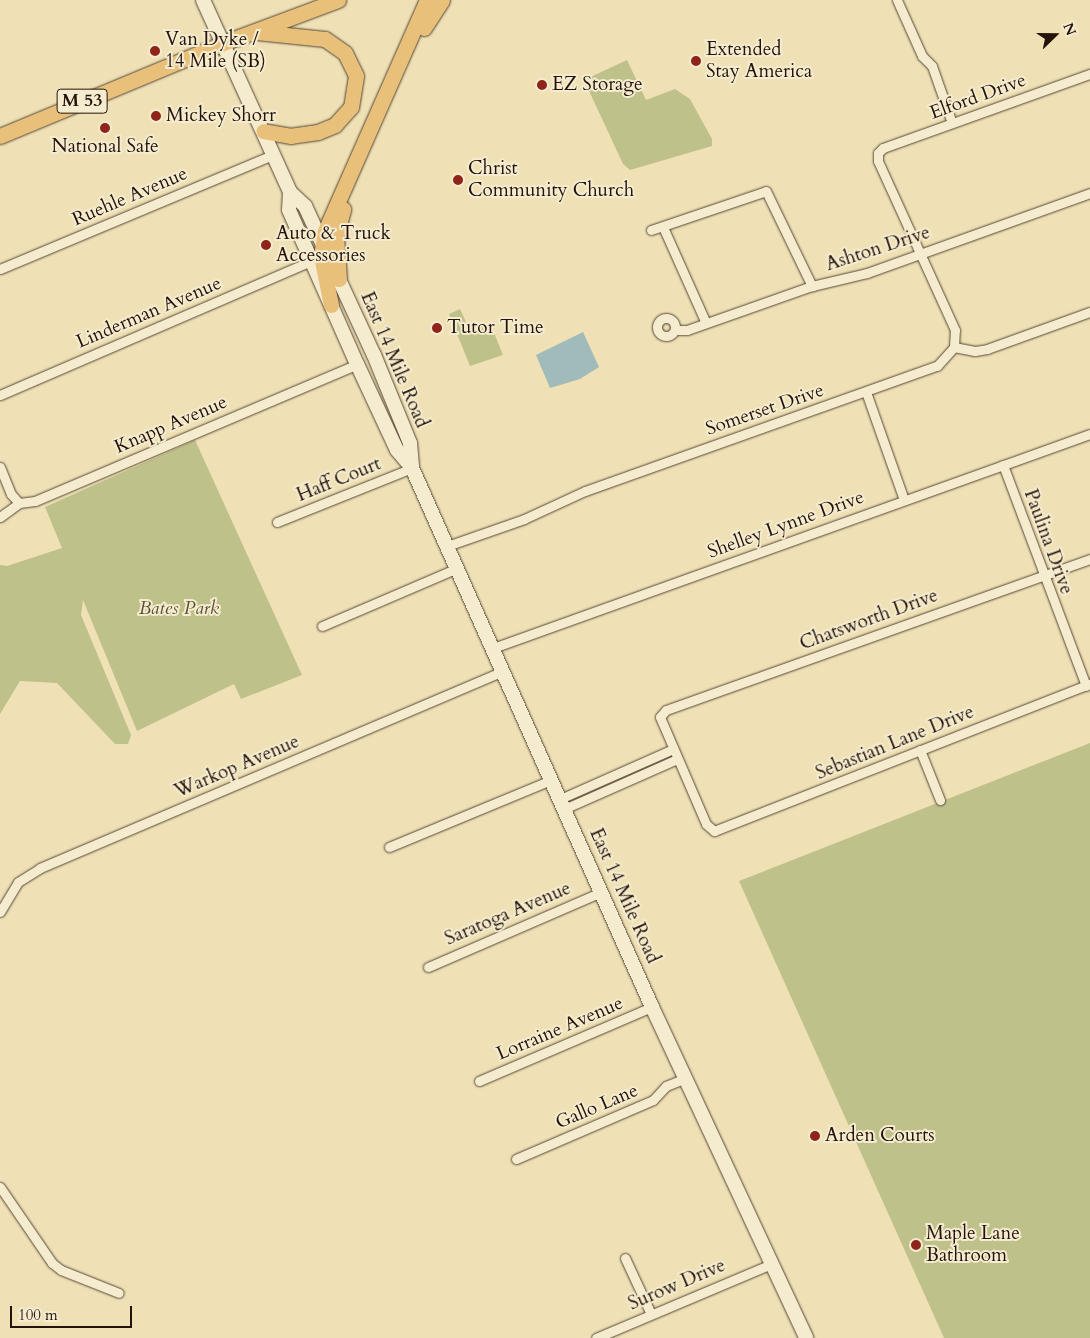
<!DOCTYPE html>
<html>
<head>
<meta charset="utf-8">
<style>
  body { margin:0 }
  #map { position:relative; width:1090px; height:1338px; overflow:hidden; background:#efe1b5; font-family:Cardo,serif }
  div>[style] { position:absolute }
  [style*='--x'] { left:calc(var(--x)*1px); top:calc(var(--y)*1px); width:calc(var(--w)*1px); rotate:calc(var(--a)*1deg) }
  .green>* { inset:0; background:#bfc18a }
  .water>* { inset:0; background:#a1baba }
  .roads { filter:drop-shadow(0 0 1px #564636) drop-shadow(0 0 1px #564636) }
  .minor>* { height:9px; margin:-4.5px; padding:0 4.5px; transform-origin:4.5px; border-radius:4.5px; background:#f5eccf }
  .minor>.ring { margin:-4.5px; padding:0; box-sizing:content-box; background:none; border:9px solid #f5eccf; border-radius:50% }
  .secondary>* { height:14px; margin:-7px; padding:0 7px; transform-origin:7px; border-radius:7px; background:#f5eccf }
  .primary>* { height:15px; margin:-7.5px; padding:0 7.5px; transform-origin:7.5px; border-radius:7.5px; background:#e8c07a }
  .dots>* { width:14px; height:14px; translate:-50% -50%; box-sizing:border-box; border:2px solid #f5eccf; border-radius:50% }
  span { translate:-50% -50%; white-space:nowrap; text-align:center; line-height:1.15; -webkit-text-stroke:4px #f5eccf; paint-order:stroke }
  .shield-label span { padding:1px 4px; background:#f5eccf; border:1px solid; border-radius:4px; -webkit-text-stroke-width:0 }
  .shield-label { font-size:18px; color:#23130b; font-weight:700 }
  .poi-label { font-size:19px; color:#23130b }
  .left { translate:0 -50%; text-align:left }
  .street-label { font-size:19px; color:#23130b }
  .park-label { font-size:19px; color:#5a5037; font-style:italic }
  .north { position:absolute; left:1030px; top:10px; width:50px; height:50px; -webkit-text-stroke:4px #f5eccf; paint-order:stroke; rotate:68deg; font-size:14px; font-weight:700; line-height:20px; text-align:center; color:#23130b }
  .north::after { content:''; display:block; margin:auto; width:18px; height:22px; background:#23130b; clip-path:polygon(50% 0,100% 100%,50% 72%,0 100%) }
  .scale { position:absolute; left:10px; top:1306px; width:122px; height:22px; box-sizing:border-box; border:2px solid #23130b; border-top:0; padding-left:6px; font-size:15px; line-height:18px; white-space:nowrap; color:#23130b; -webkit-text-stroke:4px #f5eccf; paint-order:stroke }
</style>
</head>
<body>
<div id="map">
  <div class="green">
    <div style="clip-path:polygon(627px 60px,646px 100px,675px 89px,690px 99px,712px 139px,712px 146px,630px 170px,623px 164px,584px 80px)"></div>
    <div style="clip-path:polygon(460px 309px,470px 331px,490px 323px,503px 355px,470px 366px,449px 314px)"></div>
    <div style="clip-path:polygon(195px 440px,302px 675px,241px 699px,234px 684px,137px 731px,83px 600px,81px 615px,131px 735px,128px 744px,115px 744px,57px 683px,20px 681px,0 714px,0 565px,7px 566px,62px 548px,45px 507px)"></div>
    <div style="clip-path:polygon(1090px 743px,1090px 1338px,944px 1338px,739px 881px)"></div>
  </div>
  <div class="water">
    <div style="clip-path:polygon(583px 332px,599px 367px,580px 379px,550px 388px,536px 355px)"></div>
  </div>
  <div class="roads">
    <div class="minor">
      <div style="--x:897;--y:0;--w:61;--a:65.9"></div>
      <div style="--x:922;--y:56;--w:14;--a:45"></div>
      <div style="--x:932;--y:66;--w:60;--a:70.7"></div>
      <div style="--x:663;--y:227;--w:105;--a:65.9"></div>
      <div style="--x:651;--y:230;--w:121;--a:-18.7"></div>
      <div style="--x:766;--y:191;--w:106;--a:64.2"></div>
      <div style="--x:0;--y:269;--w:296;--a:-22.7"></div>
      <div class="ring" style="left:657px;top:318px;width:9px;height:9px"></div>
      <div style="--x:675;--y:330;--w:12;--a:0"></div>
      <div style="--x:687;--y:330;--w:133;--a:-19.4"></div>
      <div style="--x:812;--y:286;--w:57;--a:-13.3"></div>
      <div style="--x:867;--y:273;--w:237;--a:-19.7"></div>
      <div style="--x:954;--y:347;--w:21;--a:11"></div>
      <div style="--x:975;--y:351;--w:12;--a:-9"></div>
      <div style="--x:987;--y:349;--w:109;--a:-19.8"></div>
      <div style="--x:866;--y:392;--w:114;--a:70.6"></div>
      <div style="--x:0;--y:395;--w:339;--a:-23.3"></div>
      <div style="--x:1003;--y:465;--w:236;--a:69.4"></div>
      <div style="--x:0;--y:467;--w:29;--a:68"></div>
      <div style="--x:11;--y:494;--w:12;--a:48"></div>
      <div style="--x:0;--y:517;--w:24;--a:-36"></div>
      <div style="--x:19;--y:503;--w:16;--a:-7"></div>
      <div style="--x:35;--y:501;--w:350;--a:-23"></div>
      <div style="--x:277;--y:522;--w:145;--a:-21.8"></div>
      <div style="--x:447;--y:546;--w:82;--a:-19.3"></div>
      <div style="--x:524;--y:519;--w:67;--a:-24.7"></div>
      <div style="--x:585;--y:491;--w:374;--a:-19.6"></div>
      <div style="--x:937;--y:366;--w:25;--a:-48"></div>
      <div style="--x:954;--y:347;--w:17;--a:-87"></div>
      <div style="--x:955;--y:330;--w:186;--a:-114.5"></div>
      <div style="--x:878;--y:161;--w:8;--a:-90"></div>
      <div style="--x:878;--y:153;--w:7;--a:-45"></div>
      <div style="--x:883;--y:148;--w:220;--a:-19.7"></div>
      <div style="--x:1090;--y:559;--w:450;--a:160.4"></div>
      <div style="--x:666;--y:710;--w:9;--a:131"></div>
      <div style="--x:660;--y:717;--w:116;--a:66.7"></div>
      <div style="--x:706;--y:824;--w:11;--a:41"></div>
      <div style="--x:714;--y:831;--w:404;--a:-21.4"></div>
      <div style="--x:322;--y:626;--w:147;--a:-23.2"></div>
      <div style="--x:493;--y:648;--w:634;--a:-19.72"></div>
      <div style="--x:920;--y:750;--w:54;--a:68.2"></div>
      <div style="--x:560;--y:799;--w:124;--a:-23.9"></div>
      <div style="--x:564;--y:809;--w:124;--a:-23.9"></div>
      <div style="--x:389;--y:847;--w:175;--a:-22.5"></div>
      <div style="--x:0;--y:912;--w:35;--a:-59"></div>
      <div style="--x:18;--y:882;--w:26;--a:-32"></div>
      <div style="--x:40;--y:868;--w:503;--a:-23.05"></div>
      <div style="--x:428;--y:967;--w:189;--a:-23.4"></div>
      <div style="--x:479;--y:1081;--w:188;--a:-23.2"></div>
      <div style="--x:516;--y:1159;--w:149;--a:-23.3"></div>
      <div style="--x:653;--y:1100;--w:19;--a:-47"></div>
      <div style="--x:666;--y:1086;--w:22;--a:-22"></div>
      <div style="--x:0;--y:1187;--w:92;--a:55.6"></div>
      <div style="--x:52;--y:1263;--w:11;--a:38"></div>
      <div style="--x:61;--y:1270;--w:62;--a:21.6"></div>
      <div style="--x:625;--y:1258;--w:62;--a:65.1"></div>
      <div style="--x:596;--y:1338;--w:190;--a:-22.9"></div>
    </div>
    <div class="secondary">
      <div style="--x:203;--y:0;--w:211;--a:65.6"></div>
      <div style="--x:290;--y:192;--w:21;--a:43"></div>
      <div style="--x:305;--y:206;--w:164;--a:65.2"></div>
      <div style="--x:374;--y:355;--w:95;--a:67.8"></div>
      <div style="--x:410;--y:443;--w:25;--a:85"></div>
      <div style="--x:290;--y:192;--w:18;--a:93"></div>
      <div style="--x:289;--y:210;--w:168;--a:66.2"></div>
      <div style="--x:357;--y:364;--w:95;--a:65.1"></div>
      <div style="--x:397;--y:450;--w:23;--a:50"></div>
      <div style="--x:412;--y:468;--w:590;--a:66"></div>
      <div style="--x:652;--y:1007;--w:365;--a:65"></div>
    </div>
    <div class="primary">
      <div style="--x:424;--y:28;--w:33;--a:-57"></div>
      <div style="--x:257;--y:32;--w:68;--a:5.9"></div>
      <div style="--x:325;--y:39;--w:24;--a:35"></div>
      <div style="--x:345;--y:53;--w:25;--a:64"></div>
      <div style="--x:356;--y:76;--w:31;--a:99"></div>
      <div style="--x:351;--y:107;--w:24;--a:132"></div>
      <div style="--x:335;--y:125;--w:18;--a:158"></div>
      <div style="--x:318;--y:132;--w:27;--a:172"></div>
      <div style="--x:291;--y:136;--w:28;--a:-170"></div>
      <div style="--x:0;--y:136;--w:242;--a:-22.6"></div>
      <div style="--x:223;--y:43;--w:123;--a:-20.5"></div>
      <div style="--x:339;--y:279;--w:43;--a:-94"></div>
      <div style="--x:336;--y:236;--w:28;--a:-75"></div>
      <div style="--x:331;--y:305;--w:50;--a:-101.5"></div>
      <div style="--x:321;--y:256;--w:25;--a:-81"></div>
      <div style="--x:325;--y:231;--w:253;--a:-66.2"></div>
    </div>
  </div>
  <div class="dots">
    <div style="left:155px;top:51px;background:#8f2418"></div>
    <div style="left:696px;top:61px;background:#8f2418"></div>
    <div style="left:542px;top:85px;background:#8f2418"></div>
    <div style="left:156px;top:116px;background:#8f2418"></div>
    <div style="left:105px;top:128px;background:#8f2418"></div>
    <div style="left:458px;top:180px;background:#8f2418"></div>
    <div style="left:266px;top:245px;background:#8f2418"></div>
    <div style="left:437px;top:328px;background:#8f2418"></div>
    <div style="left:815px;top:1136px;background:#8f2418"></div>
    <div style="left:916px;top:1245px;background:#8f2418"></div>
  </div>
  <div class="shield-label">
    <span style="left:82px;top:101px">M 53</span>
  </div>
  <div class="poi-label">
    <span class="left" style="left:165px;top:51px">Van Dyke /<br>14 Mile (SB)</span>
    <span class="left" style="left:706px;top:61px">Extended<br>Stay America</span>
    <span class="left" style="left:552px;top:85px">EZ Storage</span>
    <span class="left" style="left:166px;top:116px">Mickey Shorr</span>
    <span style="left:105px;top:147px">National Safe</span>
    <span class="left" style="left:468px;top:180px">Christ<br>Community Church</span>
    <span class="left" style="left:276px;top:245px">Auto &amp; Truck<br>Accessories</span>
    <span class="left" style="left:447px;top:328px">Tutor Time</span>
    <span class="left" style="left:825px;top:1136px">Arden Courts</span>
    <span class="left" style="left:926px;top:1245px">Maple Lane<br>Bathroom</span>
  </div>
  <div class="street-label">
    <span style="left:978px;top:97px;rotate:-20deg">Elford Drive</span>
    <span style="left:130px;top:197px;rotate:-23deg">Ruehle Avenue</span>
    <span style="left:878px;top:249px;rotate:-18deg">Ashton Drive</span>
    <span style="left:149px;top:313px;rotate:-23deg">Linderman Avenue</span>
    <span style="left:394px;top:360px;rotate:67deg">East 14 Mile Road</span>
    <span style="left:765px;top:410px;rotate:-19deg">Somerset Drive</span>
    <span style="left:171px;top:425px;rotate:-23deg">Knapp Avenue</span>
    <span style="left:339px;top:480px;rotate:-22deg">Haff Court</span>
    <span style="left:786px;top:525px;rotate:-20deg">Shelley Lynne Drive</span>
    <span style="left:1048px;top:542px;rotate:70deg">Paulina Drive</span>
    <span style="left:869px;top:620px;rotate:-20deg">Chatsworth Drive</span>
    <span style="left:895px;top:743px;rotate:-22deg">Sebastian Lane Drive</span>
    <span style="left:237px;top:767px;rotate:-23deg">Warkop Avenue</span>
    <span style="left:624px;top:896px;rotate:66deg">East 14 Mile Road</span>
    <span style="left:508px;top:914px;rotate:-23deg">Saratoga Avenue</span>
    <span style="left:560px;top:1029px;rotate:-23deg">Lorraine Avenue</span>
    <span style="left:597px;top:1107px;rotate:-23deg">Gallo Lane</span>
    <span style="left:677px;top:1285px;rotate:-23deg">Surow Drive</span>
  </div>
  <div class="park-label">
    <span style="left:179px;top:609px">Bates Park</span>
  </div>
  <div class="north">N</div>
  <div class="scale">100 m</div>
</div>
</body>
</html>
